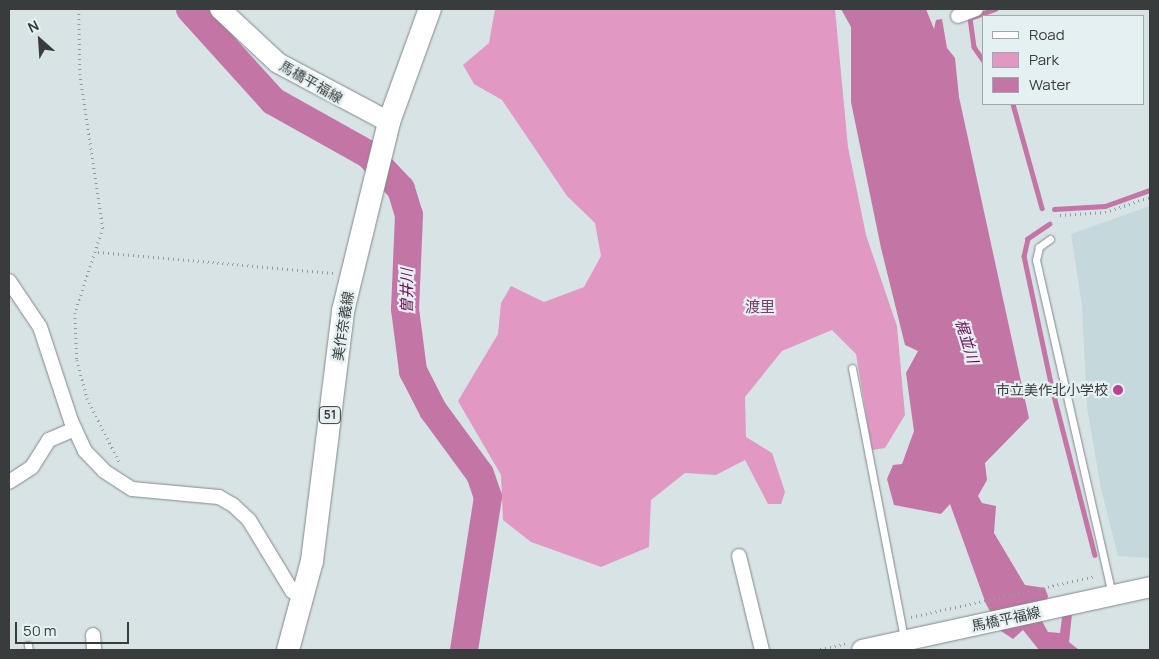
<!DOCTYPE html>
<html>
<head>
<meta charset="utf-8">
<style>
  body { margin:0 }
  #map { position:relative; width:1159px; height:659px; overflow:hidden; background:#d8e3e5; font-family:Manrope,"Noto Sans JP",sans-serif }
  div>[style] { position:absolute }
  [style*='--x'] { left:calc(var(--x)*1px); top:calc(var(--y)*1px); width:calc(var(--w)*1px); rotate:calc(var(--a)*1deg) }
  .built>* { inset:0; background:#c5d8dc }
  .green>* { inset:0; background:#e199c4 }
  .water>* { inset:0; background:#c375a5 }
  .stream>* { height:4.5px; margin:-2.25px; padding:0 2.25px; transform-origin:2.25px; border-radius:2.25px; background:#c375a5 }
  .river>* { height:28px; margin:-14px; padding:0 14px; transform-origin:14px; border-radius:14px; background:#c375a5 }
  .path>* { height:2.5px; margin-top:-1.25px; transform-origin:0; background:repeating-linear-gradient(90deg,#939b9c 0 1px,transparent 0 5px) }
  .roads { filter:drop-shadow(0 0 1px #808a8c) drop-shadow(0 0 1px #808a8c) }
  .lane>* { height:7px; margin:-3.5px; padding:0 3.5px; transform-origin:3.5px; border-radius:3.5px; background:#fff }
  .street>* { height:14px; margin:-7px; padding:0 7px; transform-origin:7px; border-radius:7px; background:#fff }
  .secondary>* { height:20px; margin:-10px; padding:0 10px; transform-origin:10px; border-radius:10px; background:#fff }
  .primary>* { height:22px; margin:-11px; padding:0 11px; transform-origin:11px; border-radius:11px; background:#fff }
  .dots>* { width:14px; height:14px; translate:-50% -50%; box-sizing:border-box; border:2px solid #e5f0f2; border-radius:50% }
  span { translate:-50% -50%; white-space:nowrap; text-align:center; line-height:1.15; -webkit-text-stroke:4.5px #e5f0f2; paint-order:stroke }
  .shield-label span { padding:1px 4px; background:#e5f0f2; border:1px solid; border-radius:4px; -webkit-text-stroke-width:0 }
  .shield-label { font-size:12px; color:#383c3c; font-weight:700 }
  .street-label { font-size:14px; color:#383c3c }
  .poi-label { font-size:14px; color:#383c3c }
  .right { translate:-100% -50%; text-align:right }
  .water-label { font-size:15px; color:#6e0f53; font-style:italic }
  .neighbourhood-label { font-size:15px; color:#7a3c63 }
  .frame { position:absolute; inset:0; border:10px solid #383c3c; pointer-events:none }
  .legend { position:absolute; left:982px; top:15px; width:162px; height:90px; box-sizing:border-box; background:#e5f0f2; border:1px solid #a0a8a9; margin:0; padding:6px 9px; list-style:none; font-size:15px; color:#383c3c }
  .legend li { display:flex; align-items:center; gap:10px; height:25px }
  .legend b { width:25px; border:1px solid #a0a8a9 }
  .north { position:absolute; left:15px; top:15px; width:50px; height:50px; -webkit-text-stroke:4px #e5f0f2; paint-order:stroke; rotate:334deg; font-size:14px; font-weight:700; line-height:20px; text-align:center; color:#383c3c }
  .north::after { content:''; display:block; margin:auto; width:18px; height:22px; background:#383c3c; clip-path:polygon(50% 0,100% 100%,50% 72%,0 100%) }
  .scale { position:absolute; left:15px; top:622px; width:114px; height:22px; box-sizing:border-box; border:2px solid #383c3c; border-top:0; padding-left:6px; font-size:15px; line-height:18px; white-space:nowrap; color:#383c3c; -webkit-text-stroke:4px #e5f0f2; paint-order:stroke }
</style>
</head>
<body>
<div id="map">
  <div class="built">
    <div style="clip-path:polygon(1150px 206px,1150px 558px,1118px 556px,1101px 489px,1087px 407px,1082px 306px,1071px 234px)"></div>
  </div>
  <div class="green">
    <div style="clip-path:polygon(495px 9px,835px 9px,848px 147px,866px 235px,897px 326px,905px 415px,885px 448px,872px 450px,856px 354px,832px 330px,782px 351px,745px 397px,746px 437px,772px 453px,785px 492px,781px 504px,768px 504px,745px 460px,716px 475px,685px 473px,651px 500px,649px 547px,601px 567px,531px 542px,503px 520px,501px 475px,458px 401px,498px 334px,501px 303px,511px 286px,544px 302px,584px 287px,601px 256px,595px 223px,567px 196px,502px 100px,474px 84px,463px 65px,489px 43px)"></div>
  </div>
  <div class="water">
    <div style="clip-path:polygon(841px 9px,926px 9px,934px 29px,936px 20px,942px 19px,947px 48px,955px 58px,959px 97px,1029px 418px,985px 463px,987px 480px,978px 496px,982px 503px,996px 506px,994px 533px,1025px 585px,1045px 588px,1048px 596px,1042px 621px,1048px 632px,1060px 633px,1063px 610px,1072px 614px,1069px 642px,1079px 650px,1039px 650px,1023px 630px,1013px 639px,1001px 631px,986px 604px,950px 504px,941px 514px,894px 505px,887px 479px,893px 465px,902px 464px,914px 431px,906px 373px,918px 351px,905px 345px,881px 248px,851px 102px,851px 27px)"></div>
  </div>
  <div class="stream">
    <div style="--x:970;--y:18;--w:29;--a:82"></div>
    <div style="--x:974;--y:47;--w:16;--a:55"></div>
    <div style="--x:970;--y:18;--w:27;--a:-20"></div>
    <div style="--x:1013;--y:104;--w:108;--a:74.4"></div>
    <div style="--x:1054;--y:209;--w:51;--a:-3.4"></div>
    <div style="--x:1105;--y:206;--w:48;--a:-19.6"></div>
    <div style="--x:1050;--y:224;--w:27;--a:146"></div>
    <div style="--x:1028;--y:239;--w:17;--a:103"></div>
    <div style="--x:1024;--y:256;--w:139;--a:78"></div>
    <div style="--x:1053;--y:392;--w:168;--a:75.6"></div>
  </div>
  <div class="river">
    <div style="--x:190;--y:9;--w:124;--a:47.9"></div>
    <div style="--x:273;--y:101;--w:109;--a:29.2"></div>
    <div style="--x:368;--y:154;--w:48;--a:46.7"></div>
    <div style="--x:401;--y:189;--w:27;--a:73"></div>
    <div style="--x:409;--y:215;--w:94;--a:92.4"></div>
    <div style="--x:405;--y:309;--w:63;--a:82.6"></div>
    <div style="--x:413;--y:371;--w:44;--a:62.9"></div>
    <div style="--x:433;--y:410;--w:79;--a:53.7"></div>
    <div style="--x:480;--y:474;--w:24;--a:71"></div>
    <div style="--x:488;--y:497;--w:155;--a:98.9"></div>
  </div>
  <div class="path">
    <div style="--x:79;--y:9;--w:65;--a:89.1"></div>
    <div style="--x:80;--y:74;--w:156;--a:81.5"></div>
    <div style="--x:103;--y:228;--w:89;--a:108.2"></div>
    <div style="--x:75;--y:313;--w:47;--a:87.6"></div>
    <div style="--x:77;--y:360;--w:39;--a:75"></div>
    <div style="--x:87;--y:398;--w:73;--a:63.1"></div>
    <div style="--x:1060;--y:215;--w:45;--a:-3.8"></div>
    <div style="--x:1105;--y:212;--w:47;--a:-18.4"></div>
    <div style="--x:98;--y:252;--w:236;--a:5.1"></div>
    <div style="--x:911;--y:617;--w:189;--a:-12.5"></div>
    <div style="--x:815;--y:650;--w:33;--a:-12"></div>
  </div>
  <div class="roads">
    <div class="lane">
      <div style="--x:1050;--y:239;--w:14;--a:144"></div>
      <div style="--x:1039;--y:247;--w:13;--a:103"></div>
      <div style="--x:1036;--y:260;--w:343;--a:77.2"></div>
      <div style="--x:852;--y:368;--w:275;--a:79.1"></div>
      <div style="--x:28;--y:645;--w:5;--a:79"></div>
    </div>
    <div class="street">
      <div style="--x:958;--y:16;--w:19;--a:-21"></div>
      <div style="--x:9;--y:281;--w:55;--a:56"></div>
      <div style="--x:40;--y:327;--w:99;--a:71.7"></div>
      <div style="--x:71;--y:421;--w:33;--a:65"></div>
      <div style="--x:85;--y:451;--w:28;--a:46"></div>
      <div style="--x:104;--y:471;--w:33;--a:33"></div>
      <div style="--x:132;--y:489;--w:87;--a:5.3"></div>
      <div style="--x:219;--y:497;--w:16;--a:30"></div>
      <div style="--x:233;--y:505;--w:22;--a:43"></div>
      <div style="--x:249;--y:520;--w:83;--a:58.8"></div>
      <div style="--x:292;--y:591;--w:12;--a:35"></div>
      <div style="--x:9;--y:482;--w:27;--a:-33"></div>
      <div style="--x:32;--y:467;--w:32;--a:-58"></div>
      <div style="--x:49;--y:440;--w:28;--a:-23"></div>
      <div style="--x:739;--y:556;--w:97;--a:76.3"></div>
      <div style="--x:93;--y:635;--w:15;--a:86"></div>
    </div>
    <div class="secondary">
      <div style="--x:220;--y:9;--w:79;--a:43"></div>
      <div style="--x:278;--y:63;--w:126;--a:28"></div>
      <div style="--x:862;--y:650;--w:295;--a:-12.3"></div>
    </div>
    <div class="primary">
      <div style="--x:288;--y:650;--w:92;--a:-74.9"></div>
      <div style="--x:312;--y:561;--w:252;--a:-82.9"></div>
      <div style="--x:343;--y:311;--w:195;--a:-76.3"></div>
      <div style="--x:389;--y:122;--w:120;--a:-70.1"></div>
    </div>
  </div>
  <div class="dots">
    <div style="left:1118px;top:390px;background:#bb4193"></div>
  </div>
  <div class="shield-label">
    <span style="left:330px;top:415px">51</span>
  </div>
  <div class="street-label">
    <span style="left:311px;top:82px;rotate:30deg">馬橋平福線</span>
    <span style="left:343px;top:326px;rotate:-81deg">美作奈義線</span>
    <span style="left:1006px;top:619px;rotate:-12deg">馬橋平福線</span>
  </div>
  <div class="poi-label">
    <span class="right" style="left:1108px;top:390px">市立美作北小学校</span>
  </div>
  <div class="water-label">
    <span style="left:407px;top:291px;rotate:-90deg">曽井川</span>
    <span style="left:967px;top:341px;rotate:73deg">梶並川</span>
  </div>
  <div class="neighbourhood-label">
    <span style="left:760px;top:307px">渡里</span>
  </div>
  <div class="frame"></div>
  <ul class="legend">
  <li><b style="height:6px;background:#fff"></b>Road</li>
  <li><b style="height:14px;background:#e199c4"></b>Park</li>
  <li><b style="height:14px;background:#c375a5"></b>Water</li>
  </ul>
  <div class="north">N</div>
  <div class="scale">50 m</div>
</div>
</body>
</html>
